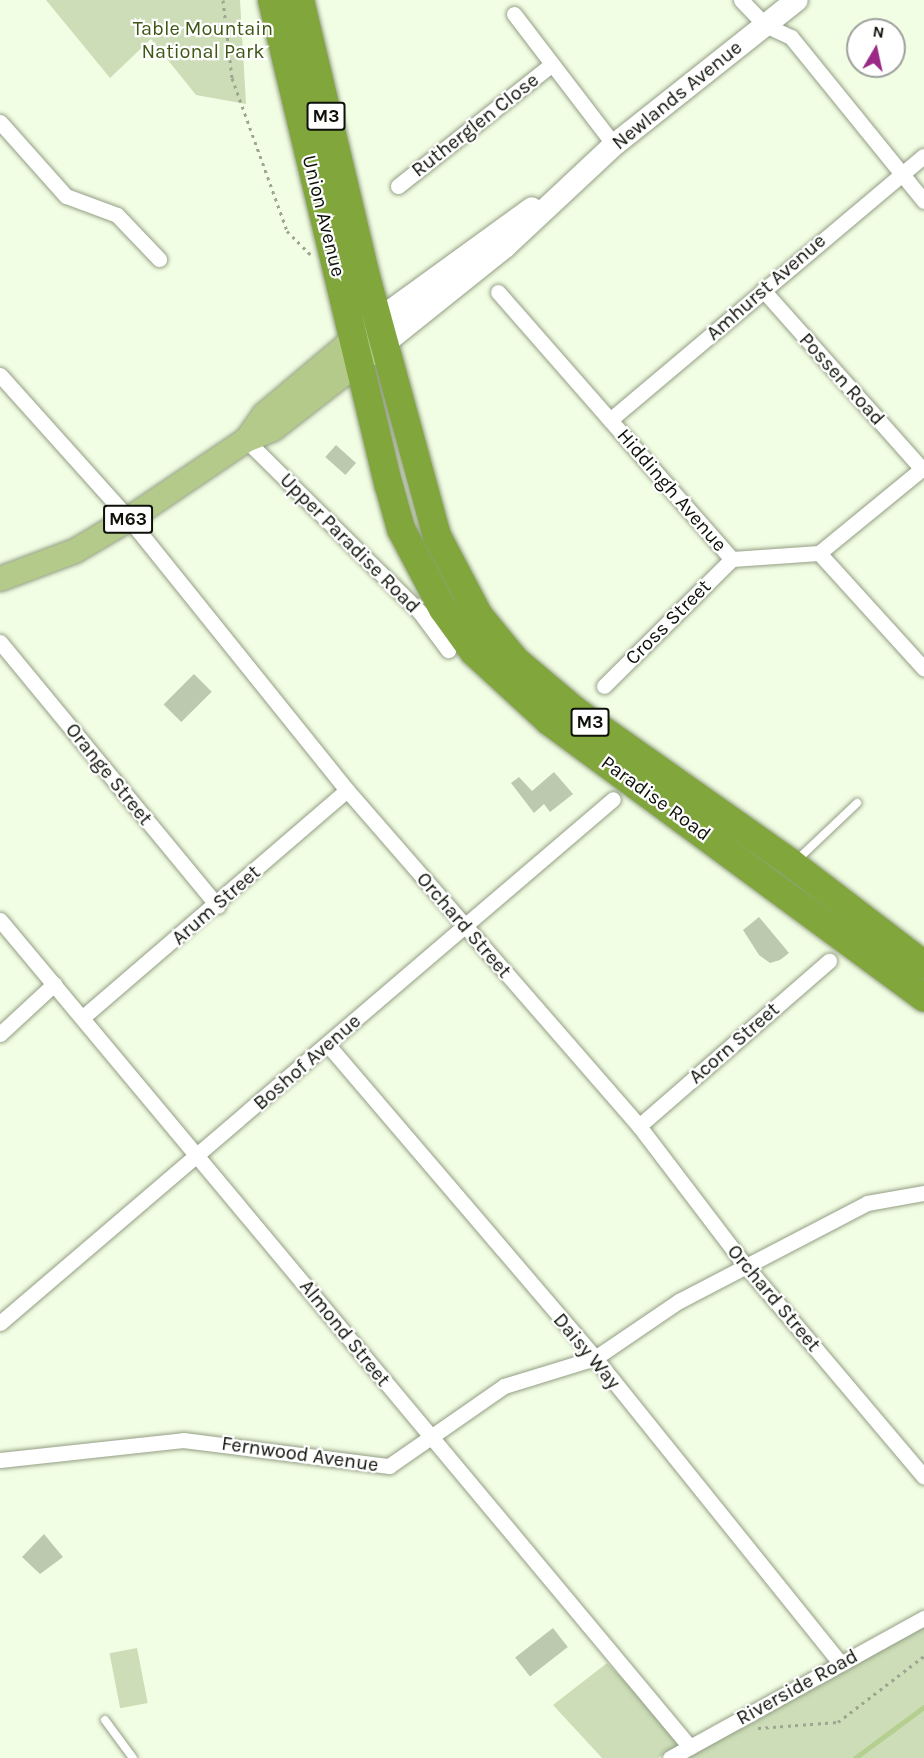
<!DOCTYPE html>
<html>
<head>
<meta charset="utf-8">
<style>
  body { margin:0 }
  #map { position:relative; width:924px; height:1758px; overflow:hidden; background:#f2fee3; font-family:Karla,sans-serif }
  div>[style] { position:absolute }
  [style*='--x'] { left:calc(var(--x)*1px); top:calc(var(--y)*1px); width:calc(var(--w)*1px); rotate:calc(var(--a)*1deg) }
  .green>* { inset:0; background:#ccddb7; transform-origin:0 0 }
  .stream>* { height:4.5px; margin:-2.25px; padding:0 2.25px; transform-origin:2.25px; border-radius:2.25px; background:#b5cf91 }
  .building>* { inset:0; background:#bdc9af; transform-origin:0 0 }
  .path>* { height:3px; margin-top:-1.5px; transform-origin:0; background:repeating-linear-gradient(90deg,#9da691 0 3px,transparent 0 7.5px) }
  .roads { filter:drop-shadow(0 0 2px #939e85) drop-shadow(0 0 2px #939e85) }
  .lane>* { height:8px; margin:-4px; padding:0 4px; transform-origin:4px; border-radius:4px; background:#fff }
  .street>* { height:15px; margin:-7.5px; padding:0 7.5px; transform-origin:7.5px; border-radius:7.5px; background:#fff }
  .secondary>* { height:22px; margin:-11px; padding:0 11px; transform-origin:11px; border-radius:11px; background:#fff }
  .primary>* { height:24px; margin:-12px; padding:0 12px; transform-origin:12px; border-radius:12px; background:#b3ca8a }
  .highway>* { height:28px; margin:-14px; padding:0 14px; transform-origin:14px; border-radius:14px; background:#81a63c }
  span { translate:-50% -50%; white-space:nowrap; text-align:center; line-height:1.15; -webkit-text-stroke:4.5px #fff; paint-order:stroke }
  .shield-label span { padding:2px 4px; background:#fff; border:2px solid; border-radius:4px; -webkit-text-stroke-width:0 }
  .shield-label { font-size:18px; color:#0d1108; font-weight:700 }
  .park-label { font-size:20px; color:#3f5614 }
  .street-label { font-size:20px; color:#0d1108 }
  .north { position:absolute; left:846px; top:18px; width:60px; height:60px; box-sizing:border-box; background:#fff; border:2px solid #9ea09c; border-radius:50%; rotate:9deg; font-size:16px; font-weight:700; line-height:24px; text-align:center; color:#0d1108 }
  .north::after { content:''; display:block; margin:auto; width:21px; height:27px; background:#9b2986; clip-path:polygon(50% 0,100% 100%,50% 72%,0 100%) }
</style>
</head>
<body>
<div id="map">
  <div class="green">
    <div style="clip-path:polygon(46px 0,240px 0,246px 104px,196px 95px,151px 39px,110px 78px)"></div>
    <div style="clip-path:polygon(924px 1623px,924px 1758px,681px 1758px)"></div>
    <div style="left:137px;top:1648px;width:56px;height:28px;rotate:79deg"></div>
    <div style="clip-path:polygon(607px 1663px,649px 1706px,679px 1745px,658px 1758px,602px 1758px,553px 1705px)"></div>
  </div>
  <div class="stream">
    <div style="--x:855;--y:1758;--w:86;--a:-36.5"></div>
  </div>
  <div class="building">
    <div style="left:336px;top:445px;width:27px;height:16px;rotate:42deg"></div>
    <div style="left:194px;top:674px;width:25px;height:43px;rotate:45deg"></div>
    <div style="clip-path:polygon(554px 772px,573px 794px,550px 812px,544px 804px,534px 813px,511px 783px,519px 777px,532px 791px)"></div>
    <div style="clip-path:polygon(759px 917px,789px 953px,780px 960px,770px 963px,759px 955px,743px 930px)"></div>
    <div style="clip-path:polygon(44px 1534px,63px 1557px,40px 1574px,22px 1557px)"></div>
    <div style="left:553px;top:1628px;width:24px;height:48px;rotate:52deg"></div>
  </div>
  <div class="path">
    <div style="--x:223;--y:0;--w:79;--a:83.4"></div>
    <div style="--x:232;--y:78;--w:163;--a:70.2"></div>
    <div style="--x:287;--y:231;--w:33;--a:45"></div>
    <div style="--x:758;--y:1728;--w:80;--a:-4.3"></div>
    <div style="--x:838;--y:1722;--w:108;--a:-37.5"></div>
  </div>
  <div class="roads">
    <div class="lane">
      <div style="--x:797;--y:860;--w:83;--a:-43.5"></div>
      <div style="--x:105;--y:1720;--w:47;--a:53.6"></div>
    </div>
    <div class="street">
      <div style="--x:741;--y:0;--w:35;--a:46"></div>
      <div style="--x:765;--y:25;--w:29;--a:25"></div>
      <div style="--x:791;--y:37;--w:211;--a:51"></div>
      <div style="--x:514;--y:14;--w:165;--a:52.6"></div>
      <div style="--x:0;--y:122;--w:99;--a:48.3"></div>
      <div style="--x:66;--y:196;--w:54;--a:20.4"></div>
      <div style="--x:117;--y:215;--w:61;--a:46.3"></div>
      <div style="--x:398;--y:186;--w:196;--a:-38.4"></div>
      <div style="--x:763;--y:290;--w:239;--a:48.4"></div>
      <div style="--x:498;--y:292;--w:355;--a:48.8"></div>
      <div style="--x:732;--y:559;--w:87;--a:-3.9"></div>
      <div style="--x:819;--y:553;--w:156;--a:47.8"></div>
      <div style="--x:0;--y:375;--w:193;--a:48.1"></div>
      <div style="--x:129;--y:519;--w:348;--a:51.2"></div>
      <div style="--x:347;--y:790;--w:445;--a:49"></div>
      <div style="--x:639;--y:1126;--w:175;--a:52.7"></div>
      <div style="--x:745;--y:1265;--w:277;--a:49.8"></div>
      <div style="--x:610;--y:420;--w:410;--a:-40.1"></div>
      <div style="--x:246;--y:440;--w:243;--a:44.7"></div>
      <div style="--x:419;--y:611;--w:49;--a:53.4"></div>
      <div style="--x:819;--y:553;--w:136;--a:-39.3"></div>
      <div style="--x:0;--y:642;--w:342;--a:50.5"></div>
      <div style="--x:604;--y:686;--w:180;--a:-44.8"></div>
      <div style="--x:0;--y:920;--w:1077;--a:50.16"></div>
      <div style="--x:83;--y:1017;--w:348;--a:-40.7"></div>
      <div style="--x:0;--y:1034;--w:74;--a:-42.8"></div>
      <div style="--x:328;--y:1045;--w:411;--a:49.5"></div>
      <div style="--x:595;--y:1358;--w:390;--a:51.2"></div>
      <div style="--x:639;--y:1126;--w:252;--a:-41"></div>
      <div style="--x:0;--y:1323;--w:806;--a:-40.52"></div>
      <div style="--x:0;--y:1460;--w:184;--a:-6.2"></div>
      <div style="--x:183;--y:1440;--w:208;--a:7.2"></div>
      <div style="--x:389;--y:1466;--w:140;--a:-34.8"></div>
      <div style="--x:504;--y:1386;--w:95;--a:-17.1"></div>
      <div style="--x:595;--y:1358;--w:102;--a:-34.2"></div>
      <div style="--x:679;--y:1301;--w:212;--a:-27.5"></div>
      <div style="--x:867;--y:1203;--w:58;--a:-10"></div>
      <div style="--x:670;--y:1758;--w:290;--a:-28.9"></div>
    </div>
    <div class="secondary">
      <div style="--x:378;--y:320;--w:190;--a:-36"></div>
      <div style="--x:385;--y:343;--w:155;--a:-38.7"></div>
      <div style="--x:506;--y:246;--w:148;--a:-43.1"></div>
      <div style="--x:614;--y:145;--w:233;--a:-38.4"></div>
    </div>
    <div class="primary">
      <div style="--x:248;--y:438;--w:28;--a:-55"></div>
      <div style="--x:264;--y:415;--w:135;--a:-40.2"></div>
      <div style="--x:0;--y:579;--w:80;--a:-20.5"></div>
      <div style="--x:75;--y:551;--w:63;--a:-30.7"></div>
      <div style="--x:129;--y:519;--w:141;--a:-34"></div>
      <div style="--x:246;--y:440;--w:29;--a:-22"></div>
      <div style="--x:273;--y:429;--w:125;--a:-37.9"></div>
    </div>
    <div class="highway">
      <div style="--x:272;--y:0;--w:500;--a:76.5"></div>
      <div style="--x:389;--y:486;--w:45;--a:74.4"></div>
      <div style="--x:401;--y:529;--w:90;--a:62.3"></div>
      <div style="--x:443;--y:609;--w:53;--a:54.2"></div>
      <div style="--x:474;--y:652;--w:102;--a:42.6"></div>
      <div style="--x:549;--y:721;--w:466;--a:36.4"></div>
      <div style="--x:300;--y:0;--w:281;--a:76.6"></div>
      <div style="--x:365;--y:273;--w:273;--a:74.7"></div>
      <div style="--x:437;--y:536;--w:90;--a:62.3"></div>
      <div style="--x:479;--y:616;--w:58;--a:50.6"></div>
      <div style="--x:516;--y:661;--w:76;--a:40.2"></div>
      <div style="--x:574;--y:710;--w:267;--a:35.2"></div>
      <div style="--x:792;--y:864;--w:166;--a:37.4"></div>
    </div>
  </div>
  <div class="shield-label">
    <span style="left:326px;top:116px">M3</span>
    <span style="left:128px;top:519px">M63</span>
    <span style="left:590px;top:722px">M3</span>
  </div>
  <div class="park-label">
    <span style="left:203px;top:40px">Table Mountain<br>National Park</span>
  </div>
  <div class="street-label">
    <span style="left:677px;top:95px;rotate:-39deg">Newlands Avenue</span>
    <span style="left:475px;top:125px;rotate:-38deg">Rutherglen Close</span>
    <span style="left:324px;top:216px;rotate:76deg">Union Avenue</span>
    <span style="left:766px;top:287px;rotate:-41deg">Amhurst Avenue</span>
    <span style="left:842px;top:379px;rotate:48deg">Possen Road</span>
    <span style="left:672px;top:490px;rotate:49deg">Hiddingh Avenue</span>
    <span style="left:350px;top:543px;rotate:45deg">Upper Paradise Road</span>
    <span style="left:668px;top:622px;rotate:-45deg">Cross Street</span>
    <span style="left:109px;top:774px;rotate:51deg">Orange Street</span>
    <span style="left:656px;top:798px;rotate:36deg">Paradise Road</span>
    <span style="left:216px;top:905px;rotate:-41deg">Arum Street</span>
    <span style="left:464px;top:925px;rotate:49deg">Orchard Street</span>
    <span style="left:734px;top:1043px;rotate:-41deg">Acorn Street</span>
    <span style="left:307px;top:1062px;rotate:-41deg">Boshof Avenue</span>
    <span style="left:774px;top:1298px;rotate:50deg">Orchard Street</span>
    <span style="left:345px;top:1333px;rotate:51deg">Almond Street</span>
    <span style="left:587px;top:1351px;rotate:50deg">Daisy Way</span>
    <span style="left:300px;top:1454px;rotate:8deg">Fernwood Avenue</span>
    <span style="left:797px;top:1687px;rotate:-29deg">Riverside Road</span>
  </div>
  <div class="north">N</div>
</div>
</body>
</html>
